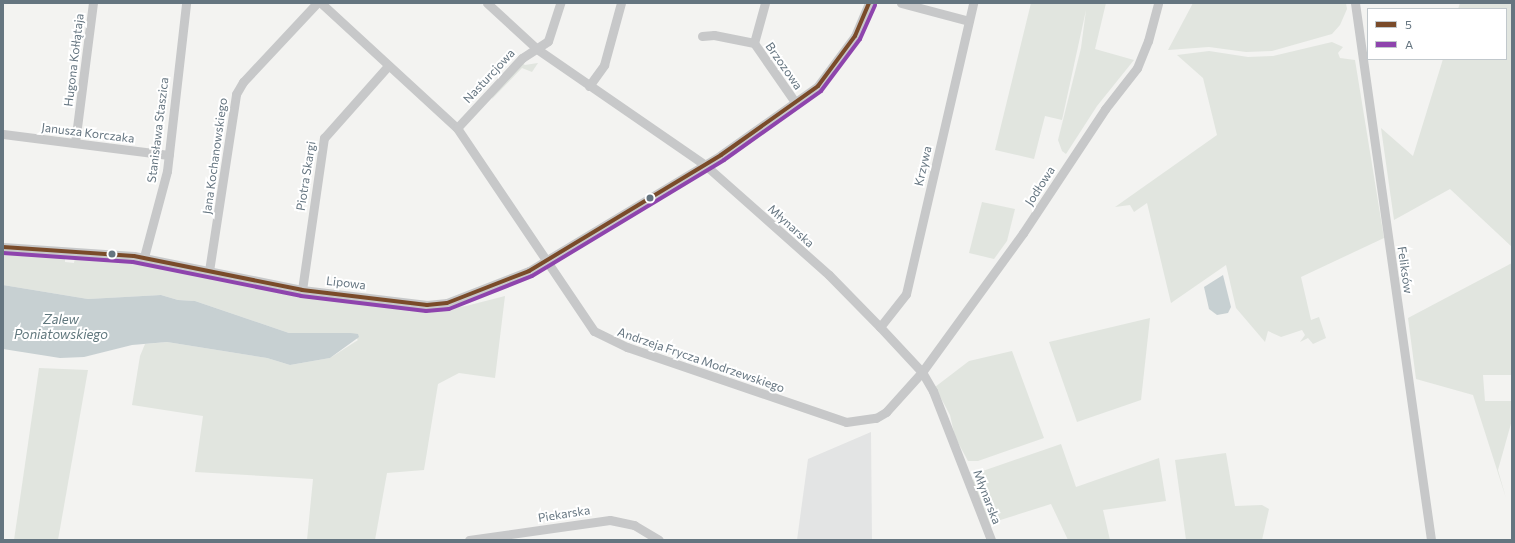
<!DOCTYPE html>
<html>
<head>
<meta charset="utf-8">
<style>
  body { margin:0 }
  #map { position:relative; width:1515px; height:543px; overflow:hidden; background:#f3f3f1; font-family:Commissioner,sans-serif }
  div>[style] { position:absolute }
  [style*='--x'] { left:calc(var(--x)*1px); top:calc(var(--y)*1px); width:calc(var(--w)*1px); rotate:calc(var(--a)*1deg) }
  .built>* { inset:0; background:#e3e4e4 }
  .green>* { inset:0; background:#e1e5df }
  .water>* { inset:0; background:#c7d0d2 }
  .street>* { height:9px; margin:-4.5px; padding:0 4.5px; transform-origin:4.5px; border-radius:4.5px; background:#c7c8c9 }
  .bus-1>* { height:4px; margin:-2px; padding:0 2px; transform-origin:2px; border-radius:2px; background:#7a4b2a }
  .bus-2>* { height:4px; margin:-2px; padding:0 2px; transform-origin:2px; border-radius:2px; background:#8e44ad }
  .dots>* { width:11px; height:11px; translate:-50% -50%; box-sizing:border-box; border:2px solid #fff; border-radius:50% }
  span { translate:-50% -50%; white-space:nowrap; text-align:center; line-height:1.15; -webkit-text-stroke:4px #fff; paint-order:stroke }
  .street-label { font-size:12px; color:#657580 }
  .water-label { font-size:13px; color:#60777d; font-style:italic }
  .frame { position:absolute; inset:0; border:4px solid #657580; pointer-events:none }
  .legend { position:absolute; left:1367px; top:8px; width:140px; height:52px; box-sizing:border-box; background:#fff; border:1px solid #c1c8cc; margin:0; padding:5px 7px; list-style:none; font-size:12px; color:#657580 }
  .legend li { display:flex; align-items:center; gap:8px; height:20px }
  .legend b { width:20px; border:1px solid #c1c8cc }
</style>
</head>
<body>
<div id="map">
  <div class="built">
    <div style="clip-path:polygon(871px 432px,872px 540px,797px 540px,808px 459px)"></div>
  </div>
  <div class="green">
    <div style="clip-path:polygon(1031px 3px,1106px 3px,1095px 49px,1134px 60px,1097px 106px,1066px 154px,1062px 151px,1058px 140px,1081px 48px,1086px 10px,1062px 120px,1045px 116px,1034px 159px,995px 150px)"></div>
    <div style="clip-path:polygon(1193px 3px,1346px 3px,1347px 9px,1340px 25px,1332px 34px,1272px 51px,1246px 52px,1209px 47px,1168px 50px)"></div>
    <div style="clip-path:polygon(1460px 3px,1512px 3px,1512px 247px,1450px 189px,1394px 220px,1381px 128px,1413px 156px,1443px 59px,1506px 59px,1506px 9px,1458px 9px)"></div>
    <div style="clip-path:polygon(1332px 42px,1343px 47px,1338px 53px,1340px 58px,1355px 60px,1384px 238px,1301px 277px,1311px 320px,1319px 317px,1326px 338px,1313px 344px,1308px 338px,1300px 342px,1305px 335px,1302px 330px,1281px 337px,1268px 331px,1265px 342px,1236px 308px,1226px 265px,1171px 303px,1147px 203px,1134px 212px,1130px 205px,1115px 207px,1217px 135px,1203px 78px,1177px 55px,1209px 51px,1248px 57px,1273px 56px)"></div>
    <div style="clip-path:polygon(522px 63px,525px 65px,538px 63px,532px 72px,522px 68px,492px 99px,493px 95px)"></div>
    <div style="clip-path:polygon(982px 202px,1015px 209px,1007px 241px,994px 259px,969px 253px)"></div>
    <div style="clip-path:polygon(3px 252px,65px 256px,65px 262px,74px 263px,75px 257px,132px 262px,311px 297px,426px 311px,466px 306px,505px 296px,495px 378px,459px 373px,438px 384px,424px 470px,387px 473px,375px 540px,307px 540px,313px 479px,195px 472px,203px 416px,132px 405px,140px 356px,145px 344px,167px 342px,267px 358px,290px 365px,330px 358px,358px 340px,351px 333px,289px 333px,195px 301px,178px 300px,161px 295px,88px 299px,3px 285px)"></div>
    <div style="clip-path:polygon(1512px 263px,1512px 375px,1483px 375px,1485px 401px,1512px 401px,1512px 420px,1498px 470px,1506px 498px,1473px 395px,1416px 379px,1408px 318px)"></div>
    <div style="clip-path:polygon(1150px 318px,1141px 400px,1077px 422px,1049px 342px)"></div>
    <div style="clip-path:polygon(1012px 351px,1044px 438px,978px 461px,968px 461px,955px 437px,950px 415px,935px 387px,969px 361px)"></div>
    <div style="clip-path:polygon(39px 368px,88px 370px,58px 540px,14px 540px)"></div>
    <div style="clip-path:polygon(1061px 444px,1076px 487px,1159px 458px,1166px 501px,1103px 510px,1110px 540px,1068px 540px,1051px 504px,994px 522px,990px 528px,972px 482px,977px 473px)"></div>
    <div style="clip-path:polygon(1226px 453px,1235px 506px,1262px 505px,1269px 509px,1262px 540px,1186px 540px,1175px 460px)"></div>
  </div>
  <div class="water">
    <div style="clip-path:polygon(1223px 275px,1231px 307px,1228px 313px,1217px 315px,1209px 309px,1204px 287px)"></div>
    <div style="clip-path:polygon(3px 285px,88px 299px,161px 295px,178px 300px,195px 301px,289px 333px,351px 333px,358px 334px,359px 337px,330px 358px,290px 365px,267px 358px,167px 342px,132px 345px,84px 357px,60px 358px,3px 349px)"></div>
  </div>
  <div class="street">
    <div style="--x:321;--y:3;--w:185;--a:42.6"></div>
    <div style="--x:457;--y:128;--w:245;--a:56"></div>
    <div style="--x:594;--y:331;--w:37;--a:26"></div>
    <div style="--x:627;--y:347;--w:231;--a:18.9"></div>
    <div style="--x:846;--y:422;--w:30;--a:-8"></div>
    <div style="--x:876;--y:418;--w:12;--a:-31"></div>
    <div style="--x:886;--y:412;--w:54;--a:-48"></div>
    <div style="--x:922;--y:372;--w:172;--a:-54"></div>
    <div style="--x:1023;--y:233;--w:149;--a:-56.5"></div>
    <div style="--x:1105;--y:109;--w:52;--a:-52"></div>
    <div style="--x:1137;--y:68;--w:29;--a:-68"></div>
    <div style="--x:1148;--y:41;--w:39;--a:-75"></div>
    <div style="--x:487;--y:3;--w:68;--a:42.6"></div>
    <div style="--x:537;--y:49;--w:203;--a:34.6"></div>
    <div style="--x:704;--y:164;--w:167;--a:41.6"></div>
    <div style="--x:829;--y:275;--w:73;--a:45.6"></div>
    <div style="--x:880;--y:327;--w:62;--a:47"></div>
    <div style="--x:922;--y:372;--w:22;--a:60"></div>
    <div style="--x:933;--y:391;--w:160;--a:68.7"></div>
    <div style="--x:765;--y:3;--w:41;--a:105.4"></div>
    <div style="--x:754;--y:43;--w:72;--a:55.2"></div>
    <div style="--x:901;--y:3;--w:70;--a:14.8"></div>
    <div style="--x:1355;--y:3;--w:542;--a:81.94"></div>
    <div style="--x:702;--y:36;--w:12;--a:-5"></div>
    <div style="--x:714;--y:35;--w:41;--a:11.3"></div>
    <div style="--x:589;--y:86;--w:26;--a:-54"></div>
    <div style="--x:604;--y:65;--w:64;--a:-74.7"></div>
    <div style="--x:457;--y:128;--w:96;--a:-47.1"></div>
    <div style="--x:522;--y:58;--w:31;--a:-33"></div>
    <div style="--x:548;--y:41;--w:40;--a:-72"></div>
    <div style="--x:3;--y:134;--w:167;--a:7.2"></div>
    <div style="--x:75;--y:143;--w:141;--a:-82.7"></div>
    <div style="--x:3;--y:247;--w:131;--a:3.9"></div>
    <div style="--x:134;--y:256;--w:171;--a:11.4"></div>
    <div style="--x:302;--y:290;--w:126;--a:6.8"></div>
    <div style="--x:427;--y:305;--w:20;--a:-6"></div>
    <div style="--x:447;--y:303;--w:88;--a:-21.3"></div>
    <div style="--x:529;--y:271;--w:224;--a:-31.1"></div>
    <div style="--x:721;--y:155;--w:119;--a:-35.4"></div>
    <div style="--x:818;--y:86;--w:62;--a:-53.5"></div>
    <div style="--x:855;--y:36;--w:36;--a:-67"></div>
    <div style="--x:144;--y:257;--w:89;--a:-75"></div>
    <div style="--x:167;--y:171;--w:169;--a:-83.5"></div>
    <div style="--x:209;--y:271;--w:179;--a:-81.3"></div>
    <div style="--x:236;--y:94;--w:14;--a:-60"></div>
    <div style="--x:243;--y:82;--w:108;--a:-46.9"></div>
    <div style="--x:302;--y:290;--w:154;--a:-81.8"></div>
    <div style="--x:324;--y:138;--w:96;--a:-48.4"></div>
    <div style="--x:880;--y:327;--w:42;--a:-51.8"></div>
    <div style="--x:906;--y:294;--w:299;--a:-77"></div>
    <div style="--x:469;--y:540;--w:142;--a:-8.1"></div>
    <div style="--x:610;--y:520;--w:25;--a:12"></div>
    <div style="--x:634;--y:525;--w:29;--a:31"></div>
  </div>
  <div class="bus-1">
    <div style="--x:3;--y:247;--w:131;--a:3.9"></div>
    <div style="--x:134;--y:256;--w:171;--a:11.4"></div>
    <div style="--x:302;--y:290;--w:126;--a:6.8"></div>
    <div style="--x:427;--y:305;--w:20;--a:-6"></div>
    <div style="--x:447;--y:303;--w:88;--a:-21.3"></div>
    <div style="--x:529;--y:271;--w:224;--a:-31.1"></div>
    <div style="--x:721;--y:155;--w:119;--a:-35.4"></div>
    <div style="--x:818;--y:86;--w:62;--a:-53.5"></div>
    <div style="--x:855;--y:36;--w:36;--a:-67"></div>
  </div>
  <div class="bus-2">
    <div style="--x:3;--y:253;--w:130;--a:4"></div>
    <div style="--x:133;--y:262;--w:171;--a:11.4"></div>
    <div style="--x:301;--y:296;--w:126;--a:6.8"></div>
    <div style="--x:426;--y:311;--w:23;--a:-5"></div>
    <div style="--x:449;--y:309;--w:89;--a:-21.7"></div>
    <div style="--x:532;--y:276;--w:224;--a:-31.1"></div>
    <div style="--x:724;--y:160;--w:119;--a:-35.4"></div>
    <div style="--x:821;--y:91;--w:65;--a:-53.1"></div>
    <div style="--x:860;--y:39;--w:37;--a:-66"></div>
  </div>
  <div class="dots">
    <div style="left:650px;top:198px;background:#657580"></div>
    <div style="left:112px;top:254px;background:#657580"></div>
  </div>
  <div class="street-label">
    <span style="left:74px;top:60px;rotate:-83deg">Hugona Kołłątaja</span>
    <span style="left:784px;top:66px;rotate:55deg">Brzozowa</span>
    <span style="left:489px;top:76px;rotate:-47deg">Nasturcjowa</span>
    <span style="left:158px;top:130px;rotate:-83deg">Stanisława Staszica</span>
    <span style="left:88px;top:133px;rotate:7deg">Janusza Korczaka</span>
    <span style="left:215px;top:156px;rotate:-82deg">Jana Kochanowskiego</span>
    <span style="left:923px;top:166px;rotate:-77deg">Krzywa</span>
    <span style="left:306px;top:176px;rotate:-81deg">Piotra Skargi</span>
    <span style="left:1040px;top:186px;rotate:-57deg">Jodłowa</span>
    <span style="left:791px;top:226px;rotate:42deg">Młynarska</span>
    <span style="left:1405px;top:270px;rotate:82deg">Feliksów</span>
    <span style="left:346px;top:283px;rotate:7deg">Lipowa</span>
    <span style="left:701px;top:360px;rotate:19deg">Andrzeja Frycza Modrzewskiego</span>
    <span style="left:987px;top:497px;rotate:69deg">Młynarska</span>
    <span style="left:564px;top:514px;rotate:-9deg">Piekarska</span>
  </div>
  <div class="water-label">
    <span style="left:61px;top:327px">Zalew<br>Poniatowskiego</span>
  </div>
  <div class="frame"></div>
  <ul class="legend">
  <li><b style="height:5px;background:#7a4b2a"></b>5</li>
  <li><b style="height:5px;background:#8e44ad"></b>A</li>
  </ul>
</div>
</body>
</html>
